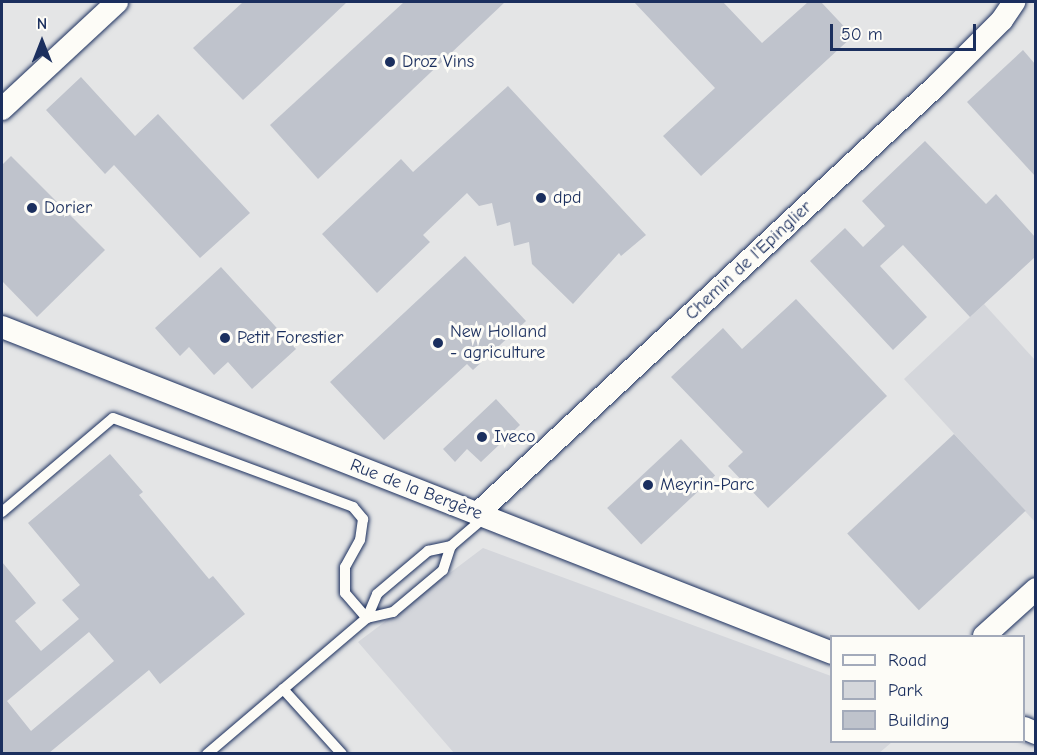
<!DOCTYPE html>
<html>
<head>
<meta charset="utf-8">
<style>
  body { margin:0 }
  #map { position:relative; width:1037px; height:755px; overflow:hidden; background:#f4f4f1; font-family:"Comic Neue",sans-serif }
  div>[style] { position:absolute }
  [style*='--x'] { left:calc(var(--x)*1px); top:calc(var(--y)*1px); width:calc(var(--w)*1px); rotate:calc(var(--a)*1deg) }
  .built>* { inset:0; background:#e4e5e6 }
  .green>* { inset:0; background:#d4d6db }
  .building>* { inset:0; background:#bfc3cc; transform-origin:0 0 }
  .roads { filter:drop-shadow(0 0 2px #1b2f5e) drop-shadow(0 0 2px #1b2f5e) }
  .service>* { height:10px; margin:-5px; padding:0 5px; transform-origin:5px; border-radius:5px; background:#fdfcf7 }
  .minor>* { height:22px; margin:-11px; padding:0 11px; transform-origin:11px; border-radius:11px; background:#fdfcf7 }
  .dots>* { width:16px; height:16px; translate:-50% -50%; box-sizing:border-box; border:3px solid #fdfcf7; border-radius:50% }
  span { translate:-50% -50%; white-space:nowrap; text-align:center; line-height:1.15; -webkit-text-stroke:6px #fdfcf7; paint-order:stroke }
  .poi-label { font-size:18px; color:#1b2f5e }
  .left { translate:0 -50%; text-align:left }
  .street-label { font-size:18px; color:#1b2f5e }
  .frame { position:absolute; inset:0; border:3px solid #1b2f5e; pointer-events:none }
  .legend { position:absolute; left:830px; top:635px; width:195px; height:108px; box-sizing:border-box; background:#fdfcf7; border:2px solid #a3aaba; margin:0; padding:8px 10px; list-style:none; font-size:18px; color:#1b2f5e }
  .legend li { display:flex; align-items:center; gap:12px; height:30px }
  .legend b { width:30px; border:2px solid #a3aaba }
  .north { position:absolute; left:12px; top:12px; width:60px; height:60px; -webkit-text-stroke:4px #fdfcf7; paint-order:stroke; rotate:0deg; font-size:16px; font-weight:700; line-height:24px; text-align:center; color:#1b2f5e }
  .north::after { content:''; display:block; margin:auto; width:21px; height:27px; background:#1b2f5e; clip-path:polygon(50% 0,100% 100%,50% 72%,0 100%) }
  .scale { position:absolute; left:830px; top:24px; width:146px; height:27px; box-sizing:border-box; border:3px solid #1b2f5e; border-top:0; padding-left:8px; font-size:18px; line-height:21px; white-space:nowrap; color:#1b2f5e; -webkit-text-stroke:4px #fdfcf7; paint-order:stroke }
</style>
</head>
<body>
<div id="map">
  <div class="built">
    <div style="clip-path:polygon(evenodd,2px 2px,1035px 2px,1035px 753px,2px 753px,2px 2px,832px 636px,1024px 636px,1024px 742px,832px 742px,832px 636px)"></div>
  </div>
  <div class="green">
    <div style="clip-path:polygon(984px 304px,1035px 360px,1035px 522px,904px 379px)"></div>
    <div style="clip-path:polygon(483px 548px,831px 676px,832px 742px,892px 742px,878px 754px,454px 753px,358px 642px)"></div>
  </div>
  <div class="building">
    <div style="clip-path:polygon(243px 2px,347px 2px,243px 100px,193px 48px)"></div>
    <div style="clip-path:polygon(404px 2px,505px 2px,318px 179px,270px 125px)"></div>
    <div style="clip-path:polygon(634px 2px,723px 2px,762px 43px,808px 2px,821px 2px,853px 36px,701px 176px,663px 136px,715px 88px)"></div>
    <div style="clip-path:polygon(1023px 50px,1035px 64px,1035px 176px,967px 102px)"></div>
    <div style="clip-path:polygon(81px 77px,135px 136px,158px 114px,250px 213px,200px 258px,114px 165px,105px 174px,46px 110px)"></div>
    <div style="clip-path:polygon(508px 86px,646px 235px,621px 256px,619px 253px,573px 304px,532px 264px,529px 242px,514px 246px,510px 222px,497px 226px,492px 203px,479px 206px,467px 193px,423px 235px,430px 242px,377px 293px,322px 234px,401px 159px,413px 172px)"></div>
    <div style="clip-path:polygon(925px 141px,986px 204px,996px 194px,1035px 237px,1035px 257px,970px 317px,903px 245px,880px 266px,927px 317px,893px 350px,810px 261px,845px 228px,863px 247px,885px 226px,862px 201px)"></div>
    <div style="clip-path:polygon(11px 156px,105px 250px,37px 317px,2px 281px,2px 165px)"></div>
    <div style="clip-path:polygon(465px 256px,526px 321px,473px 370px,467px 364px,384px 440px,330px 382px)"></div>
    <div style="clip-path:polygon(221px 267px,296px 349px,252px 389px,228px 362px,214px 375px,189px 347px,180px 356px,155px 328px)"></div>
    <div style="clip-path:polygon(796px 299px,887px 396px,768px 508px,728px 466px,743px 452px,671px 377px,723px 328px,742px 349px)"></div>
    <div style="clip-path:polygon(496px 399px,520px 425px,481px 462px,467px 449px,455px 462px,443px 449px)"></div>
    <div style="left:954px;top:434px;width:105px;height:146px;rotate:47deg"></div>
    <div style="left:681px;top:439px;width:50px;height:101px;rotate:47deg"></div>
    <div style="clip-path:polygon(evenodd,110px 454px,143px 492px,139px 495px,209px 579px,213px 576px,245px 614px,160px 684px,149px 670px,49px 753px,2px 753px,2px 562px,36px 603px,15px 621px,41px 651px,79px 619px,62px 600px,80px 585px,28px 523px,110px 454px,89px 632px,114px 661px,31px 731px,7px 701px,89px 632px)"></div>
  </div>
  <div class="roads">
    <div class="service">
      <div style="--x:2;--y:512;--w:145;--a:-40.3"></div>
      <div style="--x:113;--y:418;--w:256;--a:20.3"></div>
      <div style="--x:353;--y:507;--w:16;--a:50"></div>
      <div style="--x:363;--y:519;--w:21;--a:98"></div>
      <div style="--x:360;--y:540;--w:31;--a:119"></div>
      <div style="--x:345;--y:567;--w:26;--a:90"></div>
      <div style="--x:345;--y:593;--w:33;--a:49"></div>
      <div style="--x:367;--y:618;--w:27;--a:-13"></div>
      <div style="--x:393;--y:612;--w:65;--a:-40"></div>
      <div style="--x:443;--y:570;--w:25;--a:-72"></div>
      <div style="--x:283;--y:689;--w:88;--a:47.8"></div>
      <div style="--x:207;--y:754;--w:210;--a:-40.4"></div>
      <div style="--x:367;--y:618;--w:26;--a:-67"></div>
      <div style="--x:377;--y:594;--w:67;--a:-40.1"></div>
      <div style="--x:428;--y:551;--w:24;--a:-12"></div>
      <div style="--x:451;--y:546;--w:45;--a:-40.5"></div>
    </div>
    <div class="minor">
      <div style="--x:2;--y:109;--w:157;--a:-42.9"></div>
      <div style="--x:2;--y:327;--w:892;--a:21.44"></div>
      <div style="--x:477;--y:514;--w:629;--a:-43"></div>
      <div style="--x:937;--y:85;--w:92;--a:-45"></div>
      <div style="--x:1002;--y:20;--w:22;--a:-56"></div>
      <div style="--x:984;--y:636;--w:70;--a:-42.1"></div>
      <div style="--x:1024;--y:728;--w:13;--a:23"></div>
    </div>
  </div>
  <div class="dots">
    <div style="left:390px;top:62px;background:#1b2f5e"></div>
    <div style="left:541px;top:198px;background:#1b2f5e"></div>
    <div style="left:32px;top:208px;background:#1b2f5e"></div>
    <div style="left:225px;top:338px;background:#1b2f5e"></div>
    <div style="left:438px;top:343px;background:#1b2f5e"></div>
    <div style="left:482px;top:437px;background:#1b2f5e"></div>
    <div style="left:648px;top:485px;background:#1b2f5e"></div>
  </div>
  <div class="poi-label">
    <span class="left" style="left:402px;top:62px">Droz Vins</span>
    <span class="left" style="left:553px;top:198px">dpd</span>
    <span class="left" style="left:44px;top:208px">Dorier</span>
    <span class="left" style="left:450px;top:343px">New Holland<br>- agriculture</span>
    <span class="left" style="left:237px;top:338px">Petit Forestier</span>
    <span class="left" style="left:494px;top:437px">Iveco</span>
    <span class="left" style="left:660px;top:485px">Meyrin-Parc</span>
  </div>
  <div class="street-label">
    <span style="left:749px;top:261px;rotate:-43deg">Chemin de l'Epinglier</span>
    <span style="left:416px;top:490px;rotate:21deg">Rue de la Bergère</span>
  </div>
  <div class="frame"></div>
  <ul class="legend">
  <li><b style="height:8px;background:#fdfcf7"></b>Road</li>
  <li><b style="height:16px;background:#d4d6db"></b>Park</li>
  <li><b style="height:16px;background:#bfc3cc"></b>Building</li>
  </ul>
  <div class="north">N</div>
  <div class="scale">50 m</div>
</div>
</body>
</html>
